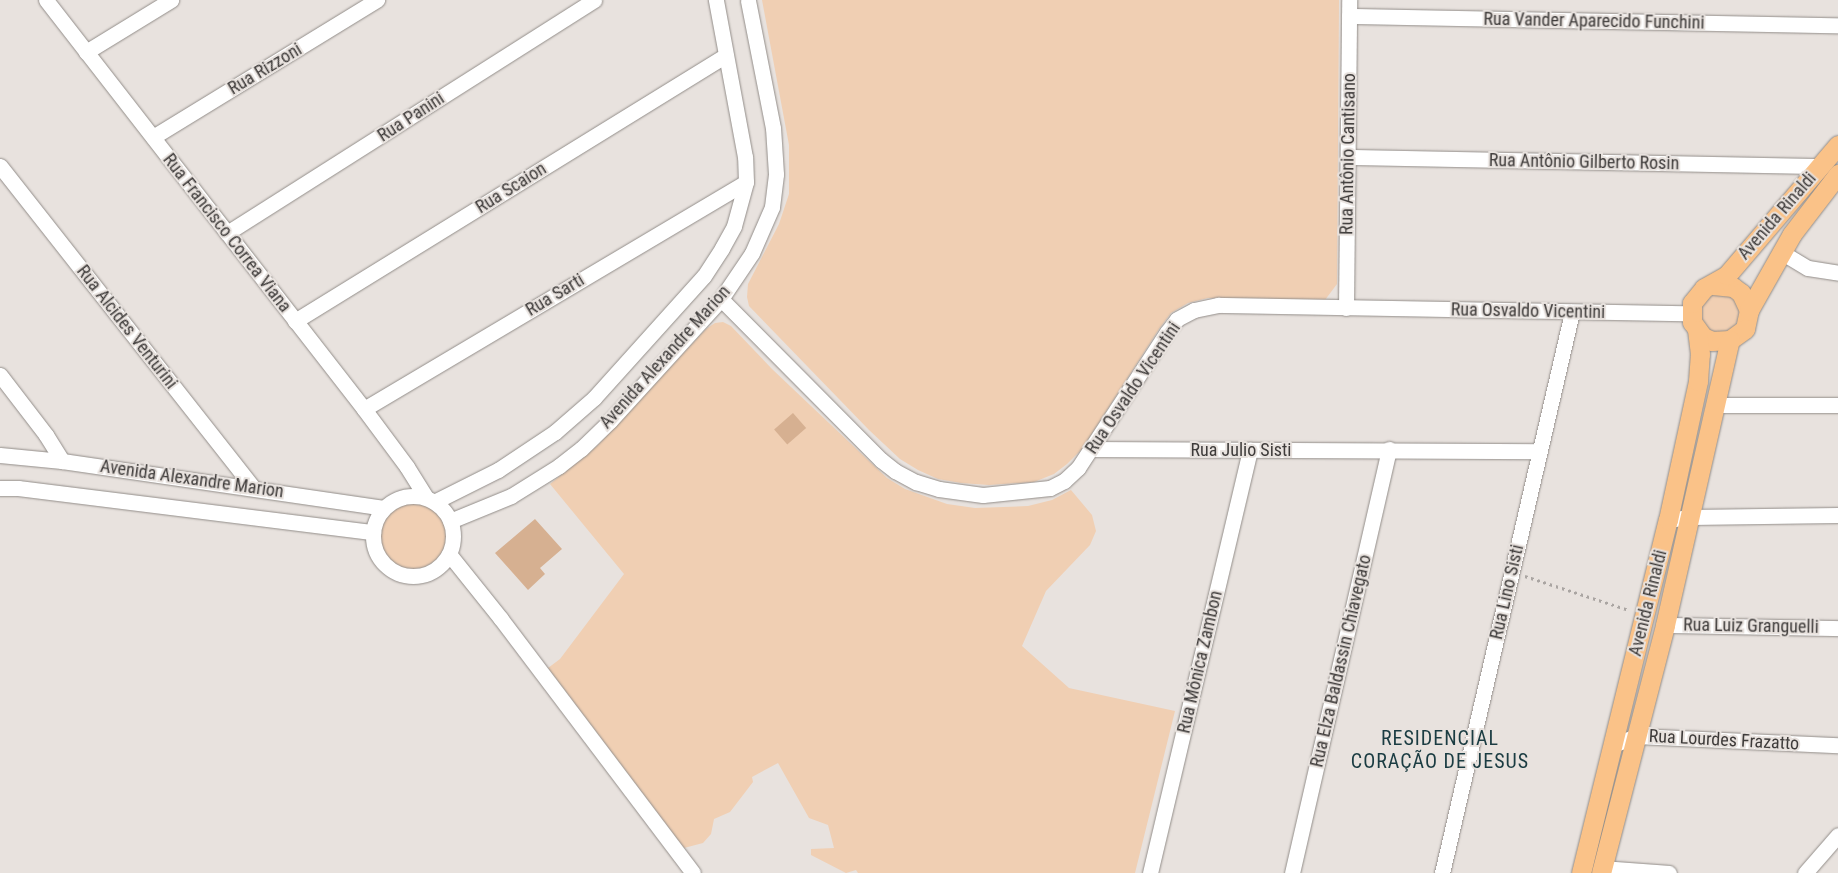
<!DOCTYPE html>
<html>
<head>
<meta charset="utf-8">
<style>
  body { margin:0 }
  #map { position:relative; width:1838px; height:873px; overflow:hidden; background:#e8e2de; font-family:"Roboto Condensed",sans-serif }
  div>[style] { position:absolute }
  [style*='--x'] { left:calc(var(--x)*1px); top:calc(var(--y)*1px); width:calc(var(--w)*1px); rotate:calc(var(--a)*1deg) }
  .green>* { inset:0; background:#f0cfb3 }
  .round { border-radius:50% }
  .building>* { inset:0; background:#d6b091; transform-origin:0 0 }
  .path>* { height:2.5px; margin-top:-1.25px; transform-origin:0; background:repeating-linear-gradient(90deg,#aaa5a2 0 2.5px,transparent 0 6.5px) }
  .roads { filter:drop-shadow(0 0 1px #928d89) drop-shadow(0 0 1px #928d89) }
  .minor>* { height:15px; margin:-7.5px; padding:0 7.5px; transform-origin:7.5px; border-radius:7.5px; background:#fff }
  .minor>.ring { margin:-7.5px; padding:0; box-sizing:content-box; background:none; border:15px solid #fff; border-radius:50% }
  .major>* { height:19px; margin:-9.5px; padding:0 9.5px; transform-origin:9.5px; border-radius:9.5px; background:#fac288 }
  span { translate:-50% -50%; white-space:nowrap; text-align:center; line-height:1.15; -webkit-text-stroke:4px #e8e2de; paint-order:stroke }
  .street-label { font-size:18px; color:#3e3b3a }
  .quarter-label { font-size:20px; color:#1b3c42; letter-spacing:1px }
</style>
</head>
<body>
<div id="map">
  <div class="green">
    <div style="clip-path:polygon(762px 0,1339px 0,1337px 284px,1325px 300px,1208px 298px,1188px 303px,1171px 313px,1159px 329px,1082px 449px,1067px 464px,1054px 474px,1034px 482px,989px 485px,961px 483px,938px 479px,918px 470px,900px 459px,869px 430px,749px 306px,747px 297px,748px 284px,779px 224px,789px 194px,789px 145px)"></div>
    <div class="round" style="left:1699px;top:293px;width:40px;height:40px"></div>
    <div style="clip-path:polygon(723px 322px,731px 326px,772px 369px,887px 478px,905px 489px,947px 504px,975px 508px,1028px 506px,1052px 500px,1071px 490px,1092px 515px,1096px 531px,1090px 545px,1046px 591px,1022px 646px,1069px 688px,1175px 711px,1135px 873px,858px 873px,856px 870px,846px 873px,811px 855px,811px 849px,834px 848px,828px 825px,809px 818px,778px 763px,752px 777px,753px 782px,730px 812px,714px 819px,711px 834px,703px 843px,684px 848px,548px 668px,560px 659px,624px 574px,550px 484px,597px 446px,706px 329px,715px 323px)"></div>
    <div class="round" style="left:380px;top:503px;width:66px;height:66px"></div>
  </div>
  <div class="building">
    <div style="left:793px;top:413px;width:20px;height:25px;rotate:49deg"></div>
    <div style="clip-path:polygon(535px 519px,562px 549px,540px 568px,545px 574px,528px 590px,495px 553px)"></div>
  </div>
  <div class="path">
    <div style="--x:1525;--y:576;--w:109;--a:18.1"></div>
  </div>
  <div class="roads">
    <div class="minor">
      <div style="--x:46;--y:0;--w:518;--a:52.13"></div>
      <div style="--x:364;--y:409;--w:72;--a:53.4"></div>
      <div style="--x:407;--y:467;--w:36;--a:58"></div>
      <div style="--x:1349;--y:16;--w:489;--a:1.1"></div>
      <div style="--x:86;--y:52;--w:100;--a:-31.5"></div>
      <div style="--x:153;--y:137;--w:263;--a:-31.5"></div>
      <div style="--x:1348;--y:157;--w:472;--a:1.1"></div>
      <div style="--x:0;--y:166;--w:410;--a:51.8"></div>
      <div style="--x:227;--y:233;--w:435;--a:-32.4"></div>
      <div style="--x:1781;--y:252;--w:31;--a:31"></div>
      <div style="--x:1808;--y:268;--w:30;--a:9"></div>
      <div style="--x:721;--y:299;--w:227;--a:45.2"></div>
      <div style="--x:881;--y:460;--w:18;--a:38"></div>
      <div style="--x:895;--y:471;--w:24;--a:28"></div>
      <div style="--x:916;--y:482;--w:24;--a:17"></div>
      <div style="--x:939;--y:489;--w:44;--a:7.8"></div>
      <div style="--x:983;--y:495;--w:67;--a:-6"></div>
      <div style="--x:1050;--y:488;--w:16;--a:-27"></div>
      <div style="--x:1064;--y:481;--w:19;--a:-43"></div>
      <div style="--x:1078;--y:468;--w:163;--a:-56.8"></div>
      <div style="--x:1167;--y:332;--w:16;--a:-52"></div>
      <div style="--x:1177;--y:319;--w:19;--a:-28"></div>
      <div style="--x:1194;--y:310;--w:25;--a:-12"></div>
      <div style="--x:1218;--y:305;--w:473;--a:1"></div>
      <div style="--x:1346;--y:308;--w:308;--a:-89.4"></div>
      <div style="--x:295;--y:321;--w:506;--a:-31.68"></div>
      <div style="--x:0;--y:375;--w:76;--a:52.5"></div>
      <div style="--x:46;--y:435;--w:31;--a:58"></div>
      <div style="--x:1715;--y:405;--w:123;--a:0"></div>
      <div style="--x:364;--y:409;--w:444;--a:-30.7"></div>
      <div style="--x:1093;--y:449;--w:446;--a:0.3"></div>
      <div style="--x:0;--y:455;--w:62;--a:5.5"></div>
      <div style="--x:62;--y:461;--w:325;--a:8.3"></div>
      <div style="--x:0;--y:488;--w:18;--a:0"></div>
      <div style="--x:18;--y:488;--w:358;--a:7.1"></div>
      <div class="ring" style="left:373px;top:496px;width:65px;height:65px"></div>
      <div style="--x:434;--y:502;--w:72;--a:-26.6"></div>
      <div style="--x:498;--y:470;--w:69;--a:-33.7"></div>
      <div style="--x:555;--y:432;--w:52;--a:-41.1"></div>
      <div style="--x:594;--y:398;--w:164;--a:-48"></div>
      <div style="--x:704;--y:276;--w:33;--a:-57"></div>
      <div style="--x:722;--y:248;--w:25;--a:-61"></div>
      <div style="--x:734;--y:226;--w:46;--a:-74.7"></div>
      <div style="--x:746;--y:182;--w:25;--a:-92"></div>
      <div style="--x:745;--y:157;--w:160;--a:-100.5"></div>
      <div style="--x:1668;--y:520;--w:22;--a:-8"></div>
      <div style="--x:1690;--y:517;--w:148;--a:-0.8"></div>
      <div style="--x:450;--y:521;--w:66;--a:-22.3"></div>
      <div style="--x:511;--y:496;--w:57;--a:-32"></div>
      <div style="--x:559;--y:466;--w:28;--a:-38"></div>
      <div style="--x:581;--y:449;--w:40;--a:-44"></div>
      <div style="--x:610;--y:421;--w:165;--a:-47.7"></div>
      <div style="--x:721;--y:299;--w:55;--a:-56"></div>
      <div style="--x:752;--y:253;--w:50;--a:-66.5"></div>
      <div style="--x:772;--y:207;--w:33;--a:-83"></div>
      <div style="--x:776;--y:174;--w:46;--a:-93.7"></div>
      <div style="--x:773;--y:128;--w:130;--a:-101.1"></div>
      <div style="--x:449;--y:554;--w:83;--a:51.3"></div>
      <div style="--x:501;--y:619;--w:318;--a:52.9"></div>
      <div style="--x:1665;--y:625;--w:173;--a:1"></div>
      <div style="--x:1613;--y:745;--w:25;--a:-21"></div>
      <div style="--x:1636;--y:736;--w:202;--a:2.6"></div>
      <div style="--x:1602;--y:868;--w:67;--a:4.3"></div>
      <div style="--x:1150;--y:873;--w:435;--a:-76.7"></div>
      <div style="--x:1292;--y:873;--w:435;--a:-77.1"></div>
      <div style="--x:1442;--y:873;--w:576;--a:-76.95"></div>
      <div style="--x:1805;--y:873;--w:50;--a:-49"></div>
    </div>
    <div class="major">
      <div style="--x:1713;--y:285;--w:20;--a:6"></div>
      <div style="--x:1733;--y:287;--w:10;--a:37"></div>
      <div style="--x:1741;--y:293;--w:19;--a:65"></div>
      <div style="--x:1749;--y:310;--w:19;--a:102"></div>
      <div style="--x:1745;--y:329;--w:19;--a:144"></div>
      <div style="--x:1730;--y:340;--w:18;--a:177"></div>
      <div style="--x:1712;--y:341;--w:10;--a:-156"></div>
      <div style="--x:1703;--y:337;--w:19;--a:-126"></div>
      <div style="--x:1692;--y:322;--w:19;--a:-90"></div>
      <div style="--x:1692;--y:303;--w:19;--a:-51"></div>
      <div style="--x:1704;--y:288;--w:26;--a:-29"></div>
      <div style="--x:1727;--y:275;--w:171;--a:-49.5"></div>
      <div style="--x:1749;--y:310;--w:87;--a:-60.5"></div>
      <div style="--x:1792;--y:234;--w:76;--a:-52.5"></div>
      <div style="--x:1581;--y:873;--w:364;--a:-76.2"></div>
      <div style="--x:1668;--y:520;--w:142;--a:-77.8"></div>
      <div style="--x:1698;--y:381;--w:27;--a:-86"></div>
      <div style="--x:1700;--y:354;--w:24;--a:-97"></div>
      <div style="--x:1601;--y:873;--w:256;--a:-75.5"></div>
      <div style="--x:1665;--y:625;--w:292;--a:-77.2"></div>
    </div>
  </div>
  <div class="street-label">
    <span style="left:1594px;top:21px;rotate:1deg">Rua Vander Aparecido Funchini</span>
    <span style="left:265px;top:69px;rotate:-31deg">Rua Rizzoni</span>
    <span style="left:411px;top:117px;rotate:-33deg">Rua Panini</span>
    <span style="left:1348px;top:154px;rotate:-89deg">Rua Antônio Cantisano</span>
    <span style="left:1584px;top:162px;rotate:1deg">Rua Antônio Gilberto Rosin</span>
    <span style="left:511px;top:188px;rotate:-32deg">Rua Scaion</span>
    <span style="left:1777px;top:216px;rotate:-49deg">Avenida Rinaldi</span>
    <span style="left:227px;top:233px;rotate:52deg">Rua Francisco Correa Viana</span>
    <span style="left:555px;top:295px;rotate:-31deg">Rua Sarti</span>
    <span style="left:1528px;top:311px;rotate:1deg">Rua Osvaldo Vicentini</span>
    <span style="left:127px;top:327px;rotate:52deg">Rua Alcides Venturini</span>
    <span style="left:665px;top:357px;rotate:-48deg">Avenida Alexandre Marion</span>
    <span style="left:1133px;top:388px;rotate:-56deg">Rua Osvaldo Vicentini</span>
    <span style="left:1241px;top:450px">Rua Julio Sisti</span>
    <span style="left:192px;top:479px;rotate:8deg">Avenida Alexandre Marion</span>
    <span style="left:1507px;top:592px;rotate:-77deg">Rua Lino Sisti</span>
    <span style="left:1648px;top:603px;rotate:-76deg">Avenida Rinaldi</span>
    <span style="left:1751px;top:626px;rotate:1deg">Rua Luiz Granguelli</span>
    <span style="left:1341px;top:661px;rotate:-77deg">Rua Elza Baldassin Chiavegato</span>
    <span style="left:1200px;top:662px;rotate:-77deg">Rua Mônica Zambon</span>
    <span style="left:1724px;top:740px;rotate:3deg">Rua Lourdes Frazatto</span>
  </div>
  <div class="quarter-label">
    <span style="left:1440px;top:750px">RESIDENCIAL<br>CORAÇÃO DE JESUS</span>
  </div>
</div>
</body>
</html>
